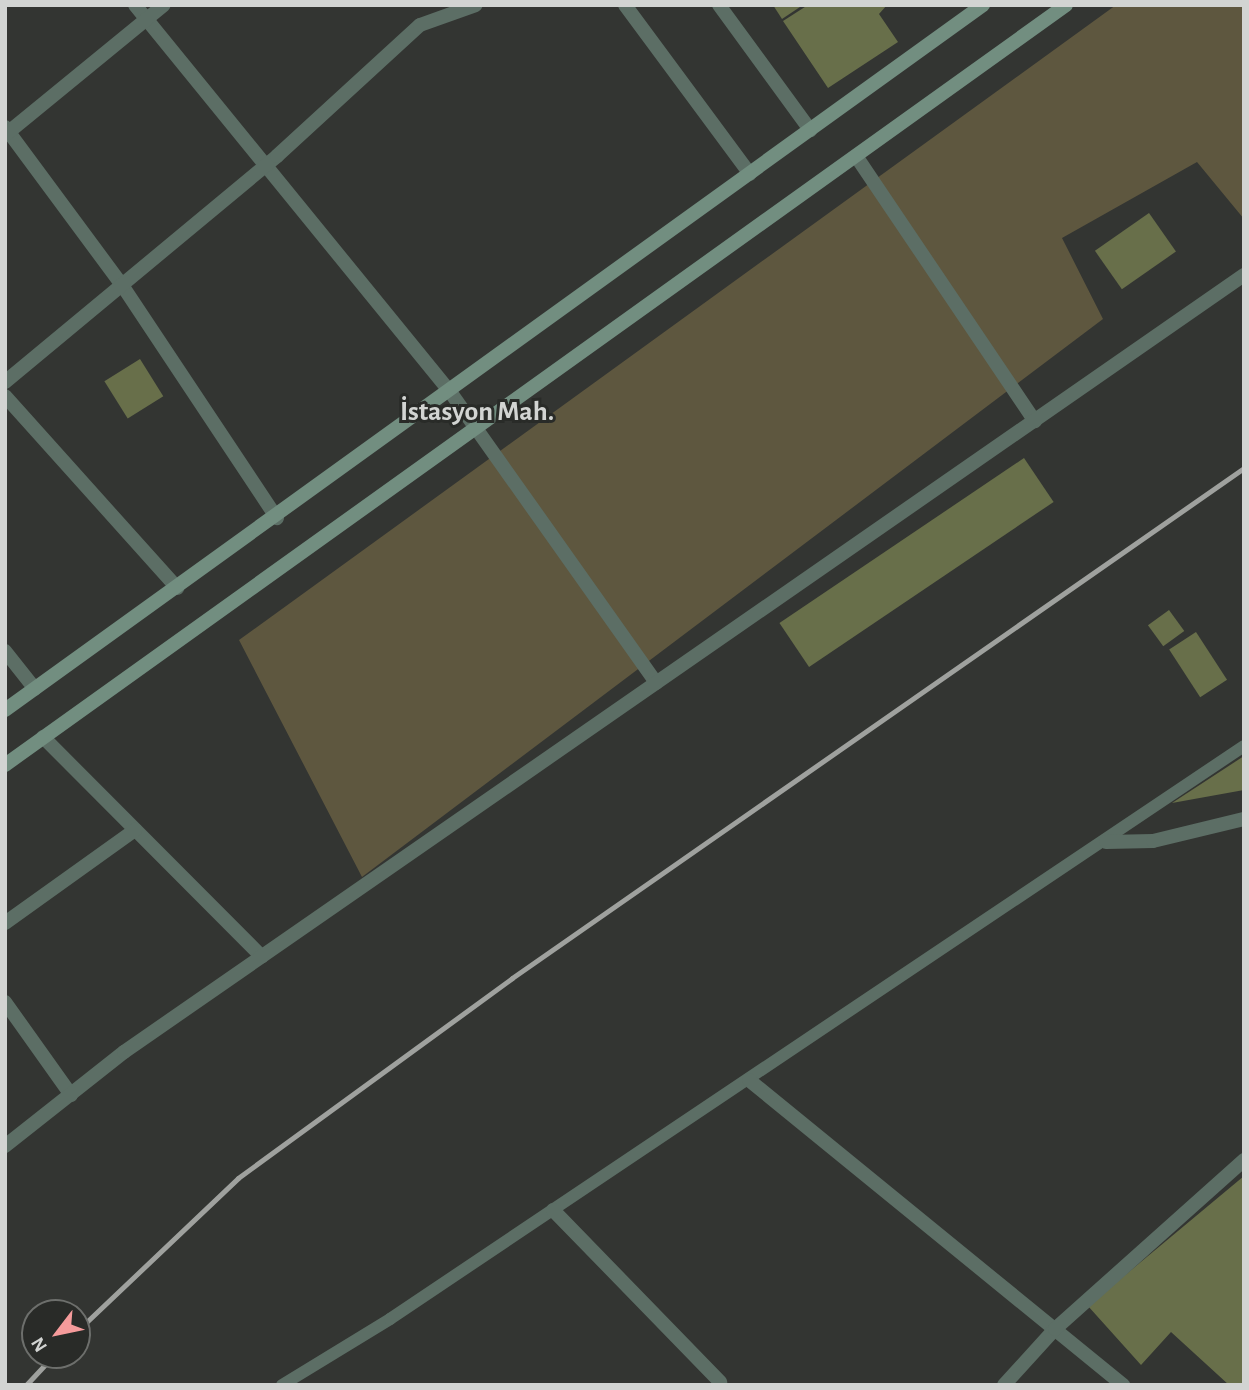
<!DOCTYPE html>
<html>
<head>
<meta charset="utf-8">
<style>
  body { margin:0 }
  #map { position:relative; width:1249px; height:1390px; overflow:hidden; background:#333532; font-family:"Alegreya Sans",sans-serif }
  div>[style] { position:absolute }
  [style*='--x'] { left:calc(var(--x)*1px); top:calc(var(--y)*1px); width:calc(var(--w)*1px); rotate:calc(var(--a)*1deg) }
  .green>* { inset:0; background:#5e573f }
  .building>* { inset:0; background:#686f4a; transform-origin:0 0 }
  .service>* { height:12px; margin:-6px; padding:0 6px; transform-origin:6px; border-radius:6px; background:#5c6e65 }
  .minor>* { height:14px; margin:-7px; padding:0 7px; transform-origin:7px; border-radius:7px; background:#5c6e65 }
  .secondary>* { height:14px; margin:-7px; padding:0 7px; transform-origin:7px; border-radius:7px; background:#728e80 }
  .rail>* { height:5px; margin:-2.5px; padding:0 2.5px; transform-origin:2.5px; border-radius:2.5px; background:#9fa19e }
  span { translate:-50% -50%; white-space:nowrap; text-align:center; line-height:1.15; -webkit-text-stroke:6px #292b28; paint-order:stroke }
  .district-label { font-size:28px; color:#d2d4d2; font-weight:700 }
  .frame { position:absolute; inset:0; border:7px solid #d2d4d2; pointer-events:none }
  .north { position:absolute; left:21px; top:1299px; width:70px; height:70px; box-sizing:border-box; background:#292b28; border:2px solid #6d6f6c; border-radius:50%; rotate:238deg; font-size:19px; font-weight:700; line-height:28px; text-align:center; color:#d2d4d2 }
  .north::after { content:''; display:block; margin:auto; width:24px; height:32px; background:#f59b9b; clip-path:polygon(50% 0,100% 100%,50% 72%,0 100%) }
</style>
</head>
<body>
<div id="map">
  <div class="green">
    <div style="clip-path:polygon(1116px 5px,1244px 5px,1244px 219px,1197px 162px,1062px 238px,1103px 319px,362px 877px,239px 640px)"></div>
  </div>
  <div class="building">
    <div style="clip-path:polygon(773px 5px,803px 5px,782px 19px)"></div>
    <div style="clip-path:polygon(808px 5px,887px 5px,879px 14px,898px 42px,828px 88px,783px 21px)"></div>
    <div style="left:1149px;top:213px;width:47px;height:66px;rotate:55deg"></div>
    <div style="left:140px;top:359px;width:44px;height:42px;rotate:58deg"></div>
    <div style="left:1024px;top:458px;width:53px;height:295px;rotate:56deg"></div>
    <div style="left:1169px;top:610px;width:26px;height:26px;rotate:54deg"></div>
    <div style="left:1196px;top:632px;width:57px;height:32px;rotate:57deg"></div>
    <div style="clip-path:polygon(1244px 756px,1244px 790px,1172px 803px)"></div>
    <div style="clip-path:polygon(1244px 1176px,1244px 1385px,1229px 1385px,1171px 1332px,1141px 1365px,1088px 1306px)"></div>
  </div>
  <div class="service">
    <div style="--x:282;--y:1385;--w:127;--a:-31.4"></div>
    <div style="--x:390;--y:1319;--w:1028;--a:-33.86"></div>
  </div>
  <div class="minor">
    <div style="--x:135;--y:5;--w:500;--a:50.84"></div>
    <div style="--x:451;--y:393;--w:355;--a:54.7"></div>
    <div style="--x:625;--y:5;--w:210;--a:53.5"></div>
    <div style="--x:719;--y:5;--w:155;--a:53.9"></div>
    <div style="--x:5;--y:127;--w:197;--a:53.5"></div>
    <div style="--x:122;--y:285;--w:280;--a:56.4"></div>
    <div style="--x:5;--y:135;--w:205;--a:-39.3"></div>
    <div style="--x:856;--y:156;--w:320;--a:56"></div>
    <div style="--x:5;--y:382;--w:354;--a:-39.7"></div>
    <div style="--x:277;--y:156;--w:194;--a:-42.5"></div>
    <div style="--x:420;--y:25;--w:59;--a:-19.7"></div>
    <div style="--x:5;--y:396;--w:258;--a:48.1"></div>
    <div style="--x:5;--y:651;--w:48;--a:51.7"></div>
    <div style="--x:43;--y:737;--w:310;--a:45.1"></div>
    <div style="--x:1106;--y:842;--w:47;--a:-1.2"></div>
    <div style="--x:1153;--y:841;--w:94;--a:-13.6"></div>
    <div style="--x:5;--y:923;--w:160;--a:-35.6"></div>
    <div style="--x:5;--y:1002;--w:114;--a:54.6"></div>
    <div style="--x:749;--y:1080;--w:483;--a:39.2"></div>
    <div style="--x:5;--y:1146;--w:152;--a:-38.3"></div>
    <div style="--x:124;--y:1052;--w:1363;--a:-34.75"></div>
    <div style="--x:553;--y:1210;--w:240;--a:45.8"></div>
    <div style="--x:1004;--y:1385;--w:76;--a:-47.7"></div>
    <div style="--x:1055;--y:1329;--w:254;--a:-41.8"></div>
  </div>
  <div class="secondary">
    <div style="--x:5;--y:710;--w:1206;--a:-35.79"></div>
    <div style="--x:5;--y:765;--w:1305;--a:-35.61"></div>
  </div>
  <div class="rail">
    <div style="--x:77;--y:1331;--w:222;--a:-43.5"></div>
    <div style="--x:238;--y:1178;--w:339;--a:-36.1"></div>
    <div style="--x:512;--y:978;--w:892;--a:-34.87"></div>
    <div style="--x:26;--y:1385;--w:41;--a:-47"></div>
  </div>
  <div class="district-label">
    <span style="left:477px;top:412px">İstasyon Mah.</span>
  </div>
  <div class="frame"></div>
  <div class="north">N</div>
</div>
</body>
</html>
